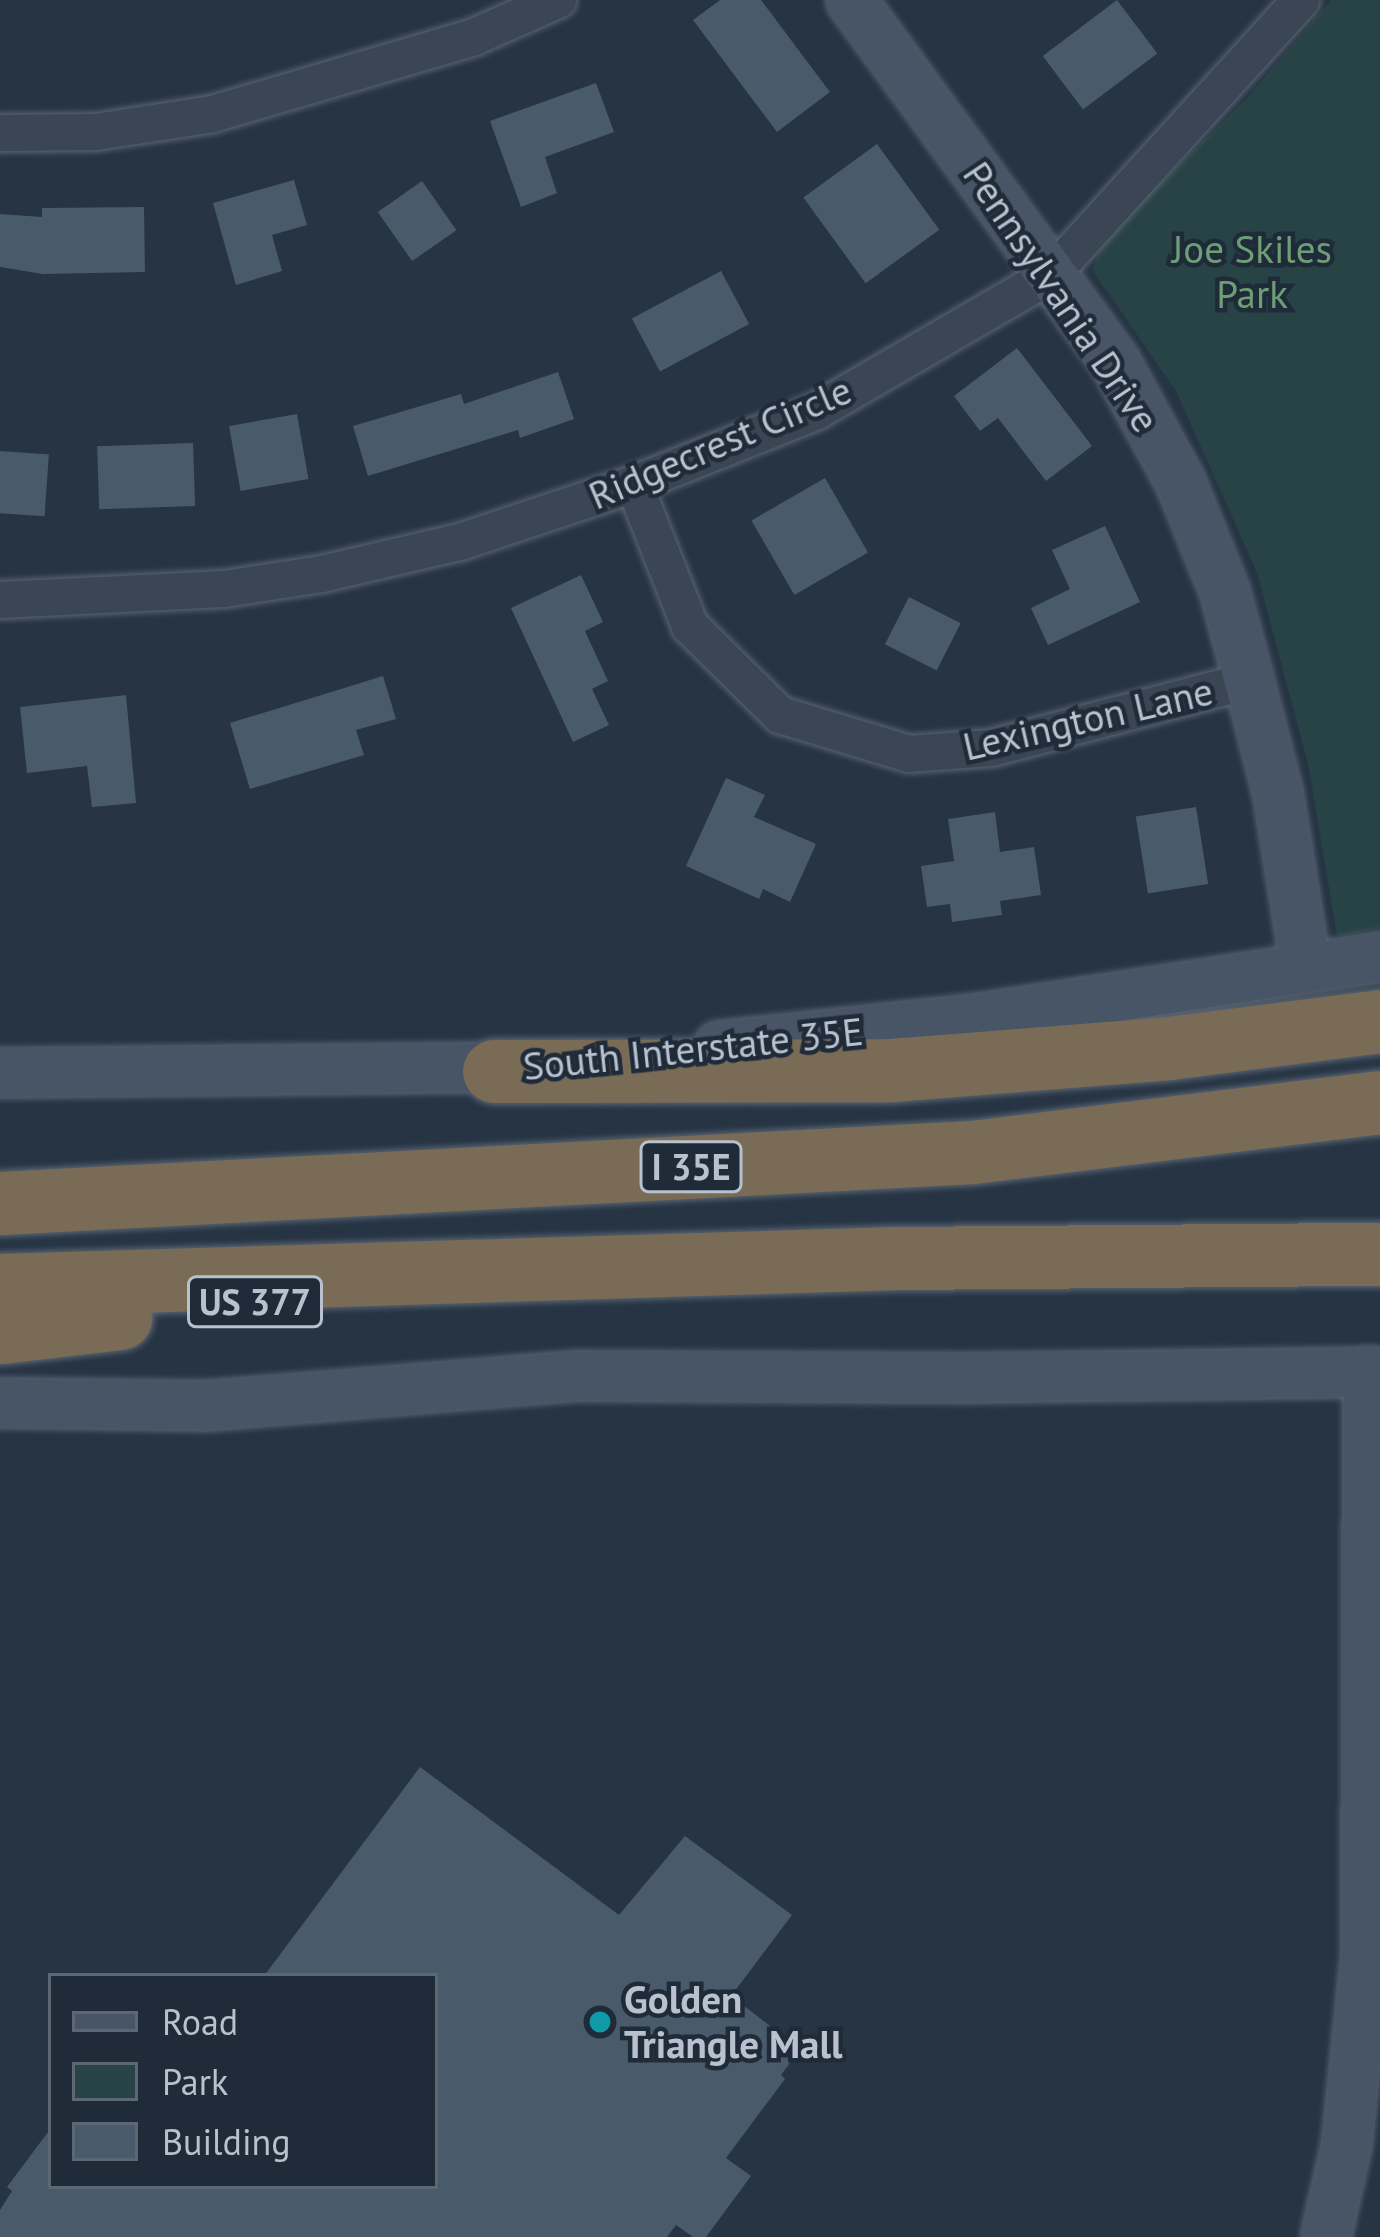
<!DOCTYPE html>
<html>
<head>
<meta charset="utf-8">
<style>
  body { margin:0 }
  #map { position:relative; width:1380px; height:2237px; overflow:hidden; background:#263444; font-family:"PT Sans",sans-serif }
  div>[style] { position:absolute }
  [style*='--x'] { left:calc(var(--x)*1px); top:calc(var(--y)*1px); width:calc(var(--w)*1px); rotate:calc(var(--a)*1deg) }
  .green>* { inset:0; background:#284345 }
  .building>* { inset:0; background:#495a6b; transform-origin:0 0 }
  .roads { filter:drop-shadow(0 0 3px #596471) drop-shadow(0 0 3px #596471) }
  .street>* { height:36px; margin:-18px; padding:0 18px; transform-origin:18px; border-radius:18px; background:#3a4654 }
  .secondary>* { height:48px; margin:-24px; padding:0 24px; transform-origin:24px; border-radius:24px; background:#485567 }
  .highway>* { height:63px; margin:-31.5px; padding:0 31.5px; transform-origin:31.5px; border-radius:31.5px; background:#7a6b57 }
  .dots>* { width:33px; height:33px; translate:-50% -50%; box-sizing:border-box; border:6px solid #1f2b39; border-radius:50% }
  span { translate:-50% -50%; white-space:nowrap; text-align:center; line-height:1.15; -webkit-text-stroke:9px #1f2b39; paint-order:stroke }
  .shield-label span { padding:3px 9px; background:#1f2b39; border:3px solid; border-radius:9px; -webkit-text-stroke-width:0 }
  .shield-label { font-size:36px; color:#b8c1cd; font-weight:700 }
  .park-label { font-size:39px; color:#6d9f76 }
  .street-label { font-size:39px; color:#b8c1cd }
  .poi-label { font-size:39px; color:#b8c1cd; font-weight:700 }
  .left { translate:0 -50%; text-align:left }
  .legend { position:absolute; left:48px; top:1973px; width:390px; height:216px; box-sizing:border-box; background:#1f2b39; border:3px solid #5c6774; margin:0; padding:15px 21px; list-style:none; font-size:36px; color:#b8c1cd }
  .legend li { display:flex; align-items:center; gap:24px; height:60px }
  .legend b { width:60px; border:3px solid #5c6774 }
</style>
</head>
<body>
<div id="map">
  <div class="green">
    <div style="clip-path:polygon(1331px 0,1380px 0,1380px 929px,1337px 936px,1308px 764px,1257px 573px,1176px 391px,1092px 270px,1106px 236px,1246px 99px)"></div>
  </div>
  <div class="building">
    <div style="clip-path:polygon(720px 0,761px 0,830px 92px,777px 132px,693px 20px)"></div>
    <div style="left:1117px;top:0;width:67px;height:93px;rotate:53deg"></div>
    <div style="clip-path:polygon(596px 83px,614px 132px,545px 157px,557px 193px,521px 207px,490px 121px)"></div>
    <div style="left:877px;top:144px;width:106px;height:91px;rotate:54deg"></div>
    <div style="clip-path:polygon(294px 180px,307px 225px,272px 235px,282px 271px,236px 285px,213px 203px)"></div>
    <div style="left:422px;top:181px;width:60px;height:54px;rotate:55deg"></div>
    <div style="clip-path:polygon(144px 207px,145px 272px,43px 274px,0 267px,0 214px,42px 217px,42px 208px)"></div>
    <div style="left:721px;top:271px;width:60px;height:101px;rotate:62deg"></div>
    <div style="clip-path:polygon(1017px 348px,1092px 446px,1046px 481px,998px 418px,980px 431px,954px 396px)"></div>
    <div style="clip-path:polygon(558px 372px,574px 419px,520px 438px,518px 430px,368px 476px,353px 426px,461px 394px,464px 404px)"></div>
    <div style="left:297px;top:414px;width:66px;height:69px;rotate:80deg"></div>
    <div style="left:193px;top:443px;width:63px;height:96px;rotate:88deg"></div>
    <div style="left:0;top:451px;width:49px;height:62px;rotate:4deg"></div>
    <div style="left:825px;top:478px;width:86px;height:85px;rotate:60deg"></div>
    <div style="clip-path:polygon(1105px 526px,1140px 602px,1048px 645px,1031px 608px,1070px 589px,1052px 550px)"></div>
    <div style="clip-path:polygon(581px 575px,603px 622px,585px 631px,608px 681px,592px 689px,609px 725px,573px 742px,511px 608px)"></div>
    <div style="left:909px;top:597px;width:58px;height:53px;rotate:27deg"></div>
    <div style="clip-path:polygon(383px 676px,396px 719px,356px 730px,364px 755px,250px 789px,230px 723px)"></div>
    <div style="clip-path:polygon(126px 695px,136px 803px,92px 807px,87px 766px,27px 773px,20px 707px)"></div>
    <div style="clip-path:polygon(726px 778px,765px 795px,754px 817px,816px 844px,790px 902px,763px 889px,759px 899px,686px 866px)"></div>
    <div style="left:1196px;top:807px;width:78px;height:61px;rotate:81deg"></div>
    <div style="clip-path:polygon(995px 812px,1000px 852px,1034px 847px,1041px 895px,1000px 901px,1002px 915px,952px 922px,950px 904px,927px 907px,921px 866px,954px 861px,948px 819px)"></div>
    <div style="clip-path:polygon(420px 1767px,619px 1915px,685px 1836px,792px 1915px,731px 1996px,800px 2049px,781px 2075px,785px 2079px,726px 2158px,751px 2176px,706px 2237px,693px 2237px,676px 2225px,667px 2237px,0 2237px,0 2210px,12px 2191px,7px 2187px,51px 2128px,51px 2186px,435px 2186px,435px 1976px,264px 1976px)"></div>
  </div>
  <div class="roads">
    <div class="street">
      <div style="--x:0;--y:133;--w:96;--a:-0.6"></div>
      <div style="--x:96;--y:132;--w:118;--a:-8.7"></div>
      <div style="--x:213;--y:114;--w:272;--a:-16.4"></div>
      <div style="--x:474;--y:37;--w:92;--a:-23.8"></div>
      <div style="--x:634;--y:484;--w:153;--a:68.5"></div>
      <div style="--x:690;--y:626;--w:127;--a:44.7"></div>
      <div style="--x:780;--y:715;--w:135;--a:16.8"></div>
      <div style="--x:909;--y:754;--w:82;--a:-4.2"></div>
      <div style="--x:991;--y:748;--w:267;--a:-14.6"></div>
      <div style="--x:0;--y:600;--w:224;--a:-2.8"></div>
      <div style="--x:224;--y:589;--w:99;--a:-8.7"></div>
      <div style="--x:322;--y:574;--w:142;--a:-13.1"></div>
      <div style="--x:460;--y:542;--w:183;--a:-18.4"></div>
      <div style="--x:634;--y:484;--w:197;--a:-21.7"></div>
      <div style="--x:817;--y:411;--w:271;--a:-30.2"></div>
      <div style="--x:1051;--y:275;--w:372;--a:-47.7"></div>
    </div>
    <div class="secondary">
      <div style="--x:851;--y:0;--w:448;--a:53.9"></div>
      <div style="--x:1115;--y:362;--w:136;--a:61.4"></div>
      <div style="--x:1180;--y:481;--w:120;--a:67.9"></div>
      <div style="--x:1225;--y:592;--w:92;--a:74.9"></div>
      <div style="--x:1249;--y:681;--w:116;--a:75.5"></div>
      <div style="--x:1278;--y:793;--w:176;--a:80.9"></div>
      <div style="--x:719;--y:1046;--w:257;--a:-6"></div>
      <div style="--x:975;--y:1019;--w:410;--a:-8.7"></div>
      <div style="--x:0;--y:1073;--w:525;--a:-0.65"></div>
      <div style="--x:0;--y:1403;--w:204;--a:0.8"></div>
      <div style="--x:204;--y:1406;--w:374;--a:-4.6"></div>
      <div style="--x:577;--y:1376;--w:390;--a:0.3"></div>
      <div style="--x:967;--y:1378;--w:413;--a:-0.8"></div>
      <div style="--x:1326;--y:2237;--w:96;--a:-77.4"></div>
      <div style="--x:1347;--y:2143;--w:187;--a:-84.2"></div>
      <div style="--x:1366;--y:1957;--w:586;--a:-89.8"></div>
    </div>
    <div class="highway">
      <div style="--x:494;--y:1071;--w:397;--a:-0.1"></div>
      <div style="--x:891;--y:1070;--w:279;--a:-4.5"></div>
      <div style="--x:1169;--y:1048;--w:213;--a:-7.3"></div>
      <div style="--x:0;--y:1203;--w:974;--a:-3"></div>
      <div style="--x:973;--y:1152;--w:410;--a:-7"></div>
      <div style="--x:0;--y:1285;--w:897;--a:-1.72"></div>
      <div style="--x:897;--y:1258;--w:483;--a:-0.5"></div>
      <div style="--x:0;--y:1332;--w:121;--a:-6.7"></div>
    </div>
  </div>
  <div class="dots">
    <div style="left:600px;top:2022px;background:#0f9aa8"></div>
  </div>
  <div class="shield-label">
    <span style="left:691px;top:1167px">I 35E</span>
    <span style="left:255px;top:1302px">US 377</span>
  </div>
  <div class="park-label">
    <span style="left:1252px;top:272px">Joe Skiles<br>Park</span>
  </div>
  <div class="street-label">
    <span style="left:1061px;top:297px;rotate:56deg">Pennsylvania Drive</span>
    <span style="left:720px;top:443px;rotate:-23deg">Ridgecrest Circle</span>
    <span style="left:1088px;top:719px;rotate:-13deg">Lexington Lane</span>
    <span style="left:693px;top:1049px;rotate:-6deg">South Interstate 35E</span>
  </div>
  <div class="poi-label">
    <span class="left" style="left:624px;top:2022px">Golden<br>Triangle Mall</span>
  </div>
  <ul class="legend">
  <li><b style="height:15px;background:#485567"></b>Road</li>
  <li><b style="height:33px;background:#284345"></b>Park</li>
  <li><b style="height:33px;background:#495a6b"></b>Building</li>
  </ul>
</div>
</body>
</html>
